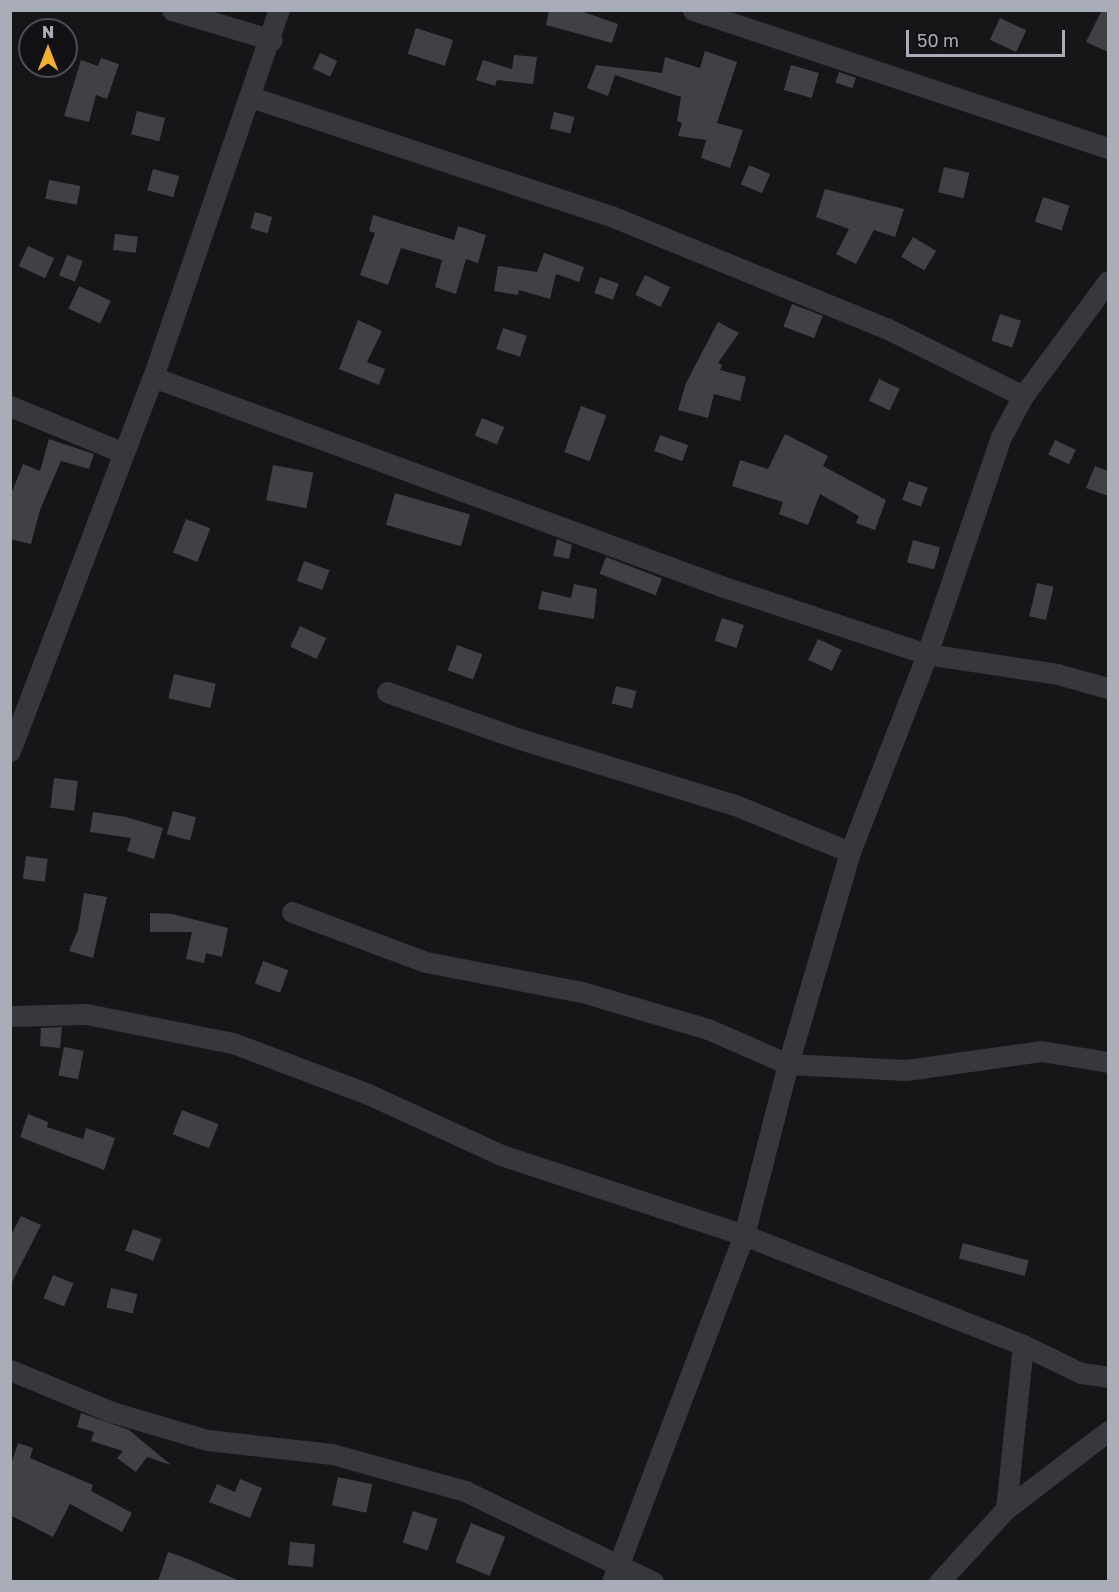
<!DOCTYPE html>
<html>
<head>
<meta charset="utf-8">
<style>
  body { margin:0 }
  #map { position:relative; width:1119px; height:1592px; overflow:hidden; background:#161618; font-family:"Golos Text",sans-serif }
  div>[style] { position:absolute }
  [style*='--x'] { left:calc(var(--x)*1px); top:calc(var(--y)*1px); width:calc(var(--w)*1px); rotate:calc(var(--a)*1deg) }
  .building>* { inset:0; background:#404145; transform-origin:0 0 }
  .street>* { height:21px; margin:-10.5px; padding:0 10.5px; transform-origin:10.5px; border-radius:10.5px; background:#37383d }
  span { translate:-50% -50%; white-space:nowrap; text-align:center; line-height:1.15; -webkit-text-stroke:5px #111113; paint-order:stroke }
  .frame { position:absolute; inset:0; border:12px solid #a8adb8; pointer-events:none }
  .north { position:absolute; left:18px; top:18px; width:60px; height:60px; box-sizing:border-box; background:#111113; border:2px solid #4d4f55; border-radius:50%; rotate:0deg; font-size:16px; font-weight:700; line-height:24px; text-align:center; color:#a8adb8 }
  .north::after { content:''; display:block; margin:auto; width:21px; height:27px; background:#f2b134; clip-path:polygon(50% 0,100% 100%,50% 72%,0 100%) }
  .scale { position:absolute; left:906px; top:30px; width:159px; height:27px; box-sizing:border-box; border:3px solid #a8adb8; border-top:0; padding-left:8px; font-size:18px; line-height:21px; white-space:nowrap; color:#a8adb8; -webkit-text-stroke:4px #111113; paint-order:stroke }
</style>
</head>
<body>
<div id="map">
  <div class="building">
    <div style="clip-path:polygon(549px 10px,578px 10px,618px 24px,612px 43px,546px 25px)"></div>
    <div style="clip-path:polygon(1102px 10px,1108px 10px,1108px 52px,1086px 42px)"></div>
    <div style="left:1000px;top:18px;width:29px;height:24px;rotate:25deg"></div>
    <div style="left:416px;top:28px;width:39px;height:27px;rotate:18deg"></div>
    <div style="clip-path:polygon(705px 51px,737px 62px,717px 123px,743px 130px,730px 168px,701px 158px,706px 140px,678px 136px,682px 123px,677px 121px,681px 97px,615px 75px,608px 96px,587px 88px,596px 65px,662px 73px,665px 57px,700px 68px)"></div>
    <div style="left:320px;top:53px;width:19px;height:17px;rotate:25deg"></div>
    <div style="clip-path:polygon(514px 55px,537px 57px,533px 84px,497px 80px,495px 86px,476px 80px,483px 60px,512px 69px)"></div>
    <div style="clip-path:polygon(101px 58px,119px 64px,107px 99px,96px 95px,89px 122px,64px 116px,81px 60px,98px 66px)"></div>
    <div style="left:791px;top:65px;width:29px;height:26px;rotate:16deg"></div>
    <div style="left:839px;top:72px;width:18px;height:11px;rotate:19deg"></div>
    <div style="left:137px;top:111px;width:29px;height:24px;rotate:14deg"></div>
    <div style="left:554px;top:112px;width:21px;height:17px;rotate:14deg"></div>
    <div style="left:749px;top:165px;width:23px;height:21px;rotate:23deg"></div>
    <div style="left:944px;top:167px;width:26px;height:26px;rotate:13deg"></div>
    <div style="left:153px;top:169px;width:27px;height:22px;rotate:15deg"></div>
    <div style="left:49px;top:180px;width:32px;height:19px;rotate:11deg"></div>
    <div style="clip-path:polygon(825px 189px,904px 209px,895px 237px,874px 230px,856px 264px,836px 254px,849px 229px,816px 217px)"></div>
    <div style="left:1043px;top:197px;width:28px;height:26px;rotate:18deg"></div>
    <div style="left:255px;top:212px;width:18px;height:17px;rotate:16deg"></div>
    <div style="clip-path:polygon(373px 215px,454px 240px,458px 226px,486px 235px,478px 263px,466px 259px,456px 294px,435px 287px,442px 260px,401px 248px,388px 285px,360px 275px,375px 233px,369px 231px)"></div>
    <div style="left:115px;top:234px;width:23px;height:16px;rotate:7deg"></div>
    <div style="left:913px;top:237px;width:27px;height:23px;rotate:31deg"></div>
    <div style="left:28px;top:246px;width:29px;height:22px;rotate:25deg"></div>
    <div style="clip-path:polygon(544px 253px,584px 267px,579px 282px,556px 274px,550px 299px,519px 290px,518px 295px,494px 291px,498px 266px,537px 272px)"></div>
    <div style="left:67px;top:255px;width:17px;height:22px;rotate:21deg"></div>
    <div style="left:645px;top:275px;width:28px;height:22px;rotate:26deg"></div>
    <div style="left:600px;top:277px;width:20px;height:17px;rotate:20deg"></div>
    <div style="left:79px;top:286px;width:35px;height:25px;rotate:25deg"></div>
    <div style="left:792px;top:304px;width:33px;height:24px;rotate:21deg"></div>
    <div style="left:1000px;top:314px;width:22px;height:28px;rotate:18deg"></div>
    <div style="clip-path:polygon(358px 320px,382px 331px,367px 362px,385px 369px,379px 385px,339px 369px)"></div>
    <div style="clip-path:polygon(718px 322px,739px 333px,718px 363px,722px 365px,720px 370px,746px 377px,740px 401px,714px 394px,708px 418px,678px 410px,686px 383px)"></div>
    <div style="left:503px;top:328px;width:25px;height:22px;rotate:18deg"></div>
    <div style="left:879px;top:379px;width:23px;height:24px;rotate:25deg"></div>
    <div style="left:581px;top:406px;width:27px;height:49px;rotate:20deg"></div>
    <div style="left:482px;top:418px;width:24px;height:19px;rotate:22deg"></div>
    <div style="clip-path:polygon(785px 434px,828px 456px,823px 466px,886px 500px,875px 530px,856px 523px,859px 516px,820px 494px,808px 525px,779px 514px,783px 502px,732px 486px,740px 460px,768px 469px)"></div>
    <div style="left:660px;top:435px;width:30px;height:17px;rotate:20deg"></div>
    <div style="clip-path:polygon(49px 439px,94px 454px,89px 469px,61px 461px,40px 510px,31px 544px,10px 539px,10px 497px,23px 464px,40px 471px)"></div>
    <div style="left:1055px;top:440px;width:23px;height:16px;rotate:25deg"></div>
    <div style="left:273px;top:465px;width:41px;height:36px;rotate:11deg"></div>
    <div style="clip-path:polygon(1095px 466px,1108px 471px,1108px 496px,1086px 488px)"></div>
    <div style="left:909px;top:481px;width:20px;height:20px;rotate:20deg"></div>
    <div style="left:395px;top:493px;width:78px;height:33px;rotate:16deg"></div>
    <div style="left:186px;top:519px;width:26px;height:36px;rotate:21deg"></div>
    <div style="clip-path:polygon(557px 539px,572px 545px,569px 559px,553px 556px)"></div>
    <div style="left:913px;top:540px;width:28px;height:23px;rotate:15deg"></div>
    <div style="left:606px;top:557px;width:60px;height:18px;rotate:21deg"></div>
    <div style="left:304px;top:561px;width:27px;height:21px;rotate:20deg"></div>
    <div style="left:1037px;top:583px;width:17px;height:34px;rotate:13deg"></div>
    <div style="clip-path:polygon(574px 584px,597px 589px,594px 619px,538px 609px,542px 591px,571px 598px)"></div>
    <div style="left:722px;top:618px;width:23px;height:24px;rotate:18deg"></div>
    <div style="left:300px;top:626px;width:29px;height:23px;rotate:25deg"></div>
    <div style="left:818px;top:639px;width:26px;height:23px;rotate:25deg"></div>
    <div style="left:457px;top:645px;width:27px;height:27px;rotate:20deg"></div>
    <div style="left:174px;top:674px;width:43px;height:25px;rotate:13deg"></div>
    <div style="left:616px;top:686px;width:21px;height:18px;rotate:14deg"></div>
    <div style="left:54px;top:778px;width:24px;height:30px;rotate:7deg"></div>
    <div style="left:173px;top:811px;width:24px;height:24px;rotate:15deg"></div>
    <div style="clip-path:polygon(93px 812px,126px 817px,163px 828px,154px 859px,127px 851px,131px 838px,90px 832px)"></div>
    <div style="left:26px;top:856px;width:22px;height:23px;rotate:8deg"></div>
    <div style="clip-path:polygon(84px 893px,107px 897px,93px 958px,69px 951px,78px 930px)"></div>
    <div style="clip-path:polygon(150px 913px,172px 914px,228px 928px,222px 957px,206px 953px,204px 963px,186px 959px,192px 932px,150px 932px)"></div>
    <div style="left:263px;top:961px;width:27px;height:24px;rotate:20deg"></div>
    <div style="clip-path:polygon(62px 1027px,60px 1048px,40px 1046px,41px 1028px)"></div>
    <div style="left:64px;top:1047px;width:20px;height:29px;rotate:11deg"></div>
    <div style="left:182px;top:1110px;width:39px;height:26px;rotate:21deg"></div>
    <div style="clip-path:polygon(28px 1114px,48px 1122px,47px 1127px,83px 1139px,86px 1128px,115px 1138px,104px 1170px,20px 1137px)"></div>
    <div style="clip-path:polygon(21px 1216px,41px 1225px,10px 1286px,10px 1237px)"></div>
    <div style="left:133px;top:1229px;width:30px;height:23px;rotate:20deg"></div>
    <div style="left:963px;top:1243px;width:68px;height:16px;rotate:15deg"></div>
    <div style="left:53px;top:1275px;width:22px;height:25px;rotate:22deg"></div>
    <div style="left:111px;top:1288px;width:27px;height:20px;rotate:13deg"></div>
    <div style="clip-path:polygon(81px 1413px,129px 1430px,171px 1465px,147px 1457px,136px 1472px,117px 1458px,123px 1451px,91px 1441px,94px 1432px,77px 1427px)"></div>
    <div style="clip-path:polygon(18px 1443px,33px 1448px,30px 1458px,93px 1485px,91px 1491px,132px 1513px,122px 1532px,70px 1504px,53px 1537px,10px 1515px,10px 1467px)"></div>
    <div style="left:338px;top:1477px;width:35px;height:29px;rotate:12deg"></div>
    <div style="clip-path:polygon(240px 1479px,262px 1488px,250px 1518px,209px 1502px,217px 1484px,235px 1492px)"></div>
    <div style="left:413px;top:1511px;width:26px;height:33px;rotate:18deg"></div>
    <div style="left:471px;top:1523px;width:37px;height:42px;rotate:22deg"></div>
    <div style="left:290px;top:1542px;width:25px;height:23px;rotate:5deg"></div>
    <div style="clip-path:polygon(168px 1552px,183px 1557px,240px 1581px,158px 1581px)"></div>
  </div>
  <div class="street">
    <div style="--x:172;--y:10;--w:104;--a:16.7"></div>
    <div style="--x:693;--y:10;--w:437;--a:18.4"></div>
    <div style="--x:251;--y:97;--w:379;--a:18.3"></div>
    <div style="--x:611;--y:216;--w:297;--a:22.2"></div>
    <div style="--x:886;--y:328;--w:153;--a:26.4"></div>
    <div style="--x:153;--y:377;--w:605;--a:20.2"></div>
    <div style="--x:721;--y:586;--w:217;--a:18.3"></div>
    <div style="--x:927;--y:654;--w:132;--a:8.7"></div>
    <div style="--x:1057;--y:674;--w:53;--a:15.4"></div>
    <div style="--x:10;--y:406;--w:123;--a:22.4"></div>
    <div style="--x:387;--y:692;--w:141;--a:19.5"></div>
    <div style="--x:520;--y:739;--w:225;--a:17.1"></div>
    <div style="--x:735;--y:805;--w:124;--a:22.2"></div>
    <div style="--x:10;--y:751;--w:400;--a:-69.1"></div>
    <div style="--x:153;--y:377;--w:388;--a:-71.1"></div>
    <div style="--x:292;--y:912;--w:143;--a:20.5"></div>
    <div style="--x:426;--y:962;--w:159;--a:10.9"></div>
    <div style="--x:582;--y:992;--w:131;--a:16.4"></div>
    <div style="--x:708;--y:1029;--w:87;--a:23.6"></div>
    <div style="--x:788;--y:1064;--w:118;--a:2.9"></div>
    <div style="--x:906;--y:1070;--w:136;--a:-8"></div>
    <div style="--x:1041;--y:1051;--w:68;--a:9.3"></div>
    <div style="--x:10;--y:1016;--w:76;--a:-1.5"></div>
    <div style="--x:86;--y:1014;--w:150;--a:11.2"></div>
    <div style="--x:233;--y:1043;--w:144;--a:20.7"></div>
    <div style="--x:368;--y:1094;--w:146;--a:24.6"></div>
    <div style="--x:501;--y:1155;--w:256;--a:18.2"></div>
    <div style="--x:744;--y:1235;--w:300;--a:21.5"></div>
    <div style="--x:1023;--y:1345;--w:64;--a:25.8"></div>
    <div style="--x:1081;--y:1373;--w:27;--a:8"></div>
    <div style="--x:10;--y:1370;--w:110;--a:22.4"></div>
    <div style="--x:112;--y:1412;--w:99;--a:16.4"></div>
    <div style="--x:207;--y:1440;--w:126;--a:6.4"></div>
    <div style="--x:332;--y:1454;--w:138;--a:15.5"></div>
    <div style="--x:465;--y:1491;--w:209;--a:25.8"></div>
    <div style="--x:1006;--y:1509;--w:165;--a:-84.1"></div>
    <div style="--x:612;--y:1582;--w:371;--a:-69.2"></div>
    <div style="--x:744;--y:1235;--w:177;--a:-75.6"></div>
    <div style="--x:788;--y:1064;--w:221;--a:-73.7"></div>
    <div style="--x:850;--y:852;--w:212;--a:-68.7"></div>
    <div style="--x:927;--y:654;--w:229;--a:-71.2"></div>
    <div style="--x:1001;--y:437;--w:47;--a:-61.8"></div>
    <div style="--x:1023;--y:396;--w:143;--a:-53.5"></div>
    <div style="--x:939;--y:1582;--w:99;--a:-47.5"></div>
    <div style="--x:1006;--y:1509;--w:128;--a:-37.4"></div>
  </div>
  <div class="frame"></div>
  <div class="north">N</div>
  <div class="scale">50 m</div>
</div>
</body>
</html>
